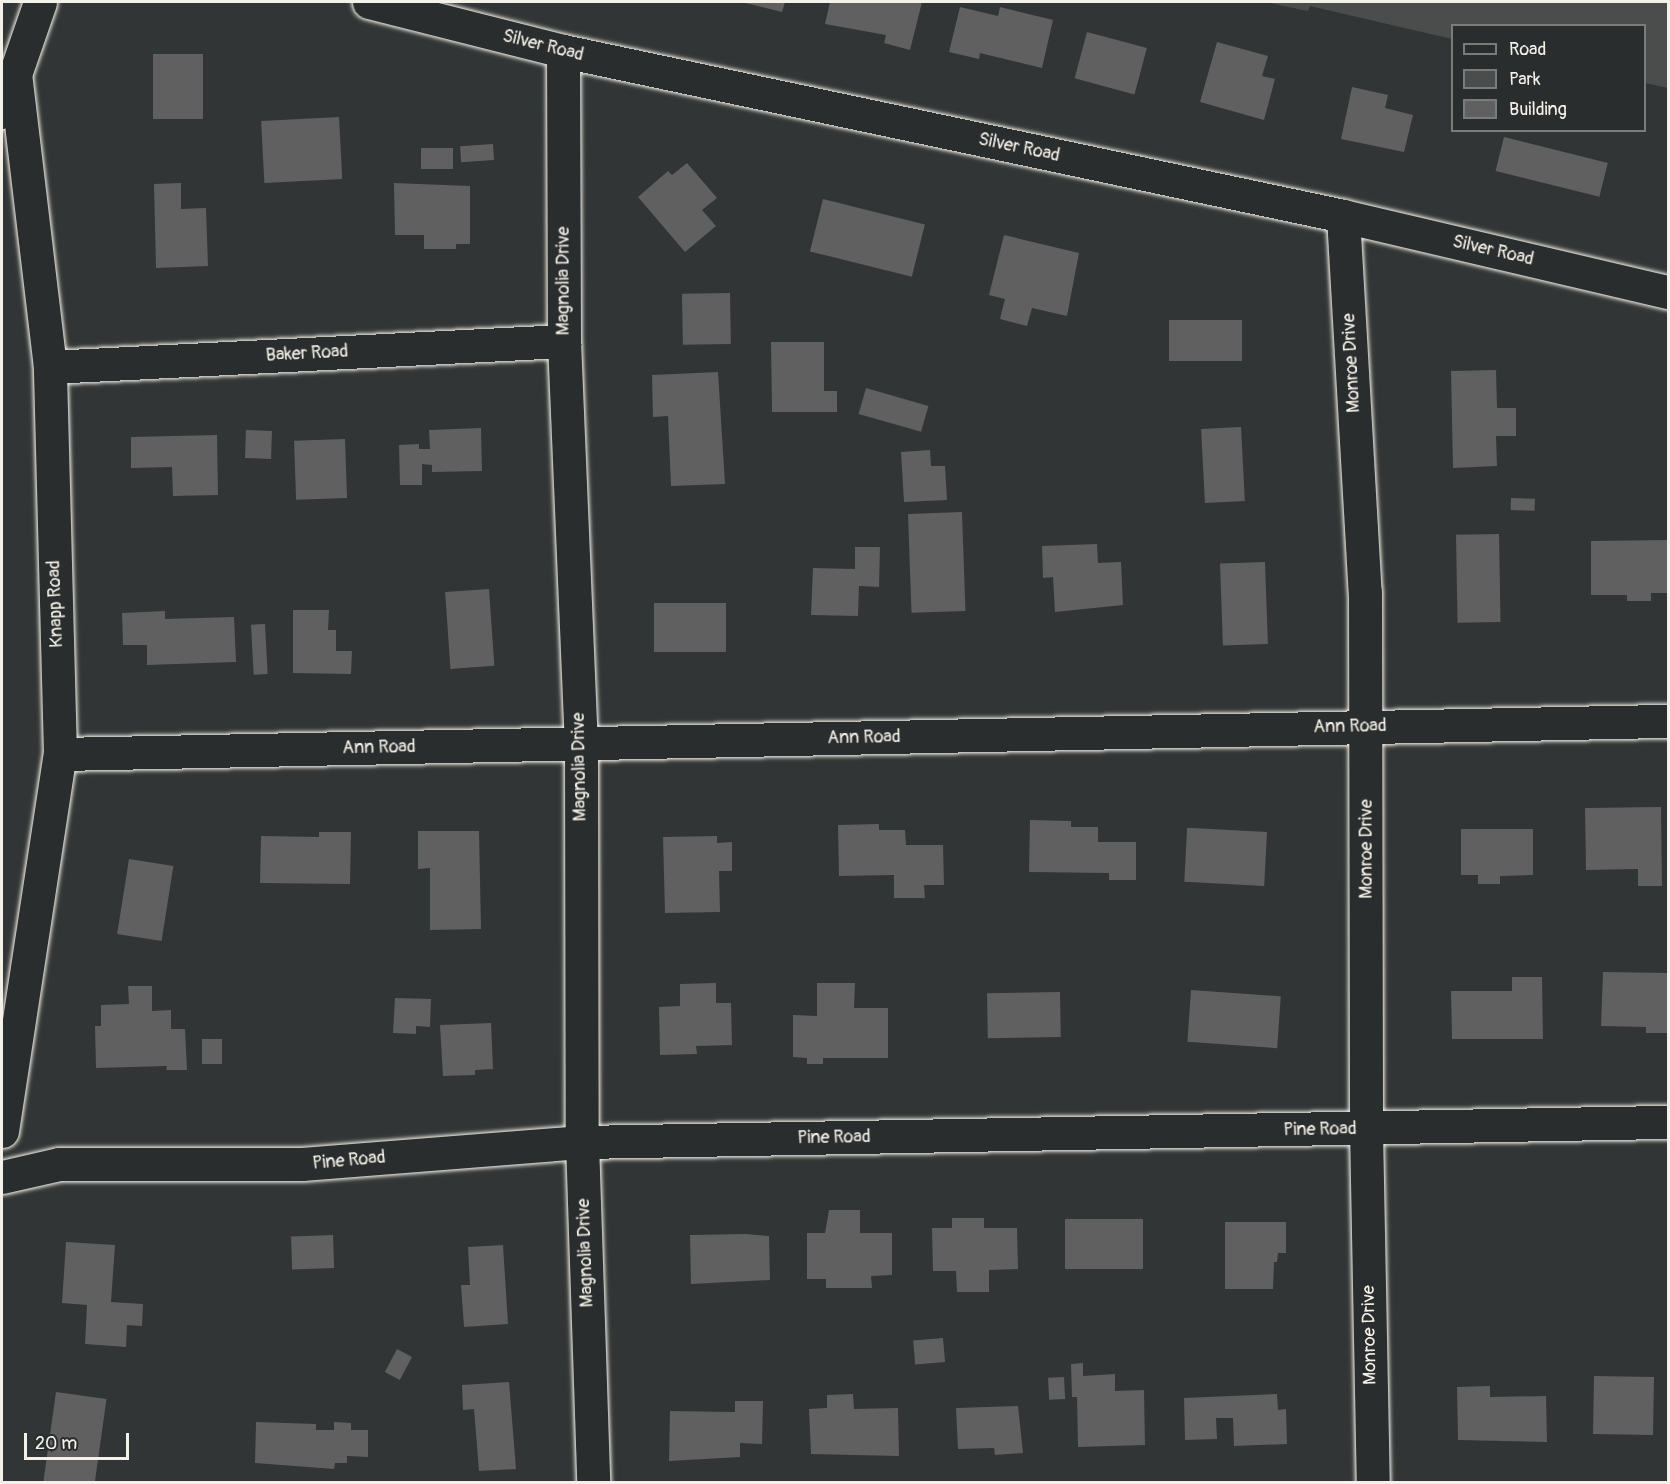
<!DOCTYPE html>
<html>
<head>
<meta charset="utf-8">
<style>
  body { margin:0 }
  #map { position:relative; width:1670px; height:1484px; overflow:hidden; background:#323535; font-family:Pangolin,sans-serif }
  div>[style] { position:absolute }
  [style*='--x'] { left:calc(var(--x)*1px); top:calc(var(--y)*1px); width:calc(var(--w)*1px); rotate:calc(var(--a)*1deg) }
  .green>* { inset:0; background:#4b4d4c }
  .building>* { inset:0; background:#5f605f; transform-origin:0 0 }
  .roads { filter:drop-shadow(0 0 2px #f4f1e8) drop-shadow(0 0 2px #f4f1e8) }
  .street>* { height:33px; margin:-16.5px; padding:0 16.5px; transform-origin:16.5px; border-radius:16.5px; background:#2a2d2e }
  .secondary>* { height:33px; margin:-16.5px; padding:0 16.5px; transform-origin:16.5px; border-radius:16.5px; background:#2a2d2e }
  span { translate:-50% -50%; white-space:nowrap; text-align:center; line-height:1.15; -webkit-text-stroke:4.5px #2a2d2e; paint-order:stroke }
  .street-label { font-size:18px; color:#f4f1e8 }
  .frame { position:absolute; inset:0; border:3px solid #f4f1e8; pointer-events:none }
  .legend { position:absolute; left:1451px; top:24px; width:195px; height:108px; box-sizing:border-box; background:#2a2d2e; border:2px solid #7b7b78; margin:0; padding:8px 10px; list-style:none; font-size:18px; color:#f4f1e8 }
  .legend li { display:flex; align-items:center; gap:12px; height:30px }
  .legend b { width:30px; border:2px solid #7b7b78 }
  .scale { position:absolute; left:24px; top:1433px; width:105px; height:27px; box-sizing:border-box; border:3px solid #f4f1e8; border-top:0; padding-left:8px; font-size:18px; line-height:21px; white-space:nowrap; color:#f4f1e8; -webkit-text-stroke:4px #2a2d2e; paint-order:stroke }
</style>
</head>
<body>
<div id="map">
  <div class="green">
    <div style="clip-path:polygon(1265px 2px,1668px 2px,1668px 88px,1645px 83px,1644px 26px,1452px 26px,1452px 39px,1310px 6px,1308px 11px)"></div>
  </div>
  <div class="building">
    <div style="clip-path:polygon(741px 2px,785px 2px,782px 12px)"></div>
    <div style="clip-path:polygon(830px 2px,922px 2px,910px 50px,884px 43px,886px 35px,825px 24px)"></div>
    <div style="clip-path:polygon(960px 7px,998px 16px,1000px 7px,1053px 20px,1042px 68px,980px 53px,979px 59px,949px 52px)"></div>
    <div style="left:1087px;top:32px;width:62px;height:48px;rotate:15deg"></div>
    <div style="clip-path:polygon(1217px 42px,1268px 56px,1262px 76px,1275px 79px,1264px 120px,1200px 102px)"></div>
    <div style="left:153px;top:54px;width:50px;height:65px"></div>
    <div style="clip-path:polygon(1352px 87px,1388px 95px,1385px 108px,1413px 115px,1404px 152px,1341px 139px)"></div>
    <div style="left:339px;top:117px;width:62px;height:78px;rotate:87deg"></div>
    <div style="left:1504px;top:137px;width:107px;height:35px;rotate:14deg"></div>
    <div style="left:493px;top:144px;width:16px;height:33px;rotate:86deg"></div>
    <div style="left:421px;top:148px;width:32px;height:21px"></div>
    <div style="clip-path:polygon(687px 163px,717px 198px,702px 210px,716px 226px,685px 252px,638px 197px,668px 171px,672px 175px)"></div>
    <div style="clip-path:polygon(181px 183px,181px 209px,206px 208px,208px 266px,156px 268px,154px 184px)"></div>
    <div style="clip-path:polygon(394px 183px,470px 186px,470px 244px,456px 244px,456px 249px,424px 249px,424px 235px,395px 235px)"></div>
    <div style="left:823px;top:199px;width:105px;height:54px;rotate:14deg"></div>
    <div style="clip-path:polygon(1004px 235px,1079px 253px,1067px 316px,1032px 308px,1027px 326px,1000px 319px,1005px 299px,989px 295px)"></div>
    <div style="left:730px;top:293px;width:51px;height:48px;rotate:89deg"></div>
    <div style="left:1169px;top:320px;width:73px;height:41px"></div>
    <div style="clip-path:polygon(771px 342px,824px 342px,824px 391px,837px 391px,837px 412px,772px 412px)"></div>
    <div style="clip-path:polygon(1496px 370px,1497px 408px,1516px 408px,1516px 436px,1496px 436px,1497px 466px,1453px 468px,1451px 371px)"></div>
    <div style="clip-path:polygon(718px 372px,725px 484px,671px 486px,668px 416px,653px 417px,652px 375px)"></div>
    <div style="left:866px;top:388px;width:65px;height:27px;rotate:16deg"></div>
    <div style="left:1241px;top:427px;width:74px;height:40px;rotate:87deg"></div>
    <div style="clip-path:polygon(481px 428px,482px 471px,432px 472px,432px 465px,422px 464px,422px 485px,400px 485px,399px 445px,419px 444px,419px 449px,430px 449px,429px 430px)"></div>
    <div style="left:246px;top:430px;width:26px;height:28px;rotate:2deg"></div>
    <div style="clip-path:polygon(217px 435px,218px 495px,173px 496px,172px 467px,131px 468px,131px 437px)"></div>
    <div style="left:345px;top:439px;width:59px;height:51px;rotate:88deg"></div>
    <div style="clip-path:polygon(930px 450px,931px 466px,945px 466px,947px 500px,904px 502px,901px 452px)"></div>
    <div style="left:1511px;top:498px;width:24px;height:12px;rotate:2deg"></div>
    <div style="left:962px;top:512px;width:99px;height:54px;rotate:88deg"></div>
    <div style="left:1499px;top:534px;width:88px;height:43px;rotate:89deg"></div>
    <div style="clip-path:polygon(1668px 540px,1668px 593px,1651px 593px,1651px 601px,1627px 601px,1627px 595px,1591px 595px,1591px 541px)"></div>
    <div style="clip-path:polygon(1097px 544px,1098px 563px,1121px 562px,1123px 605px,1055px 612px,1053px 577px,1043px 578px,1042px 546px)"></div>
    <div style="clip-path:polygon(855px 547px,880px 547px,879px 587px,859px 586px,858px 616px,811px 615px,813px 568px,855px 569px)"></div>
    <div style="left:1265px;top:562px;width:82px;height:45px;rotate:88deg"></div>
    <div style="left:489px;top:589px;width:77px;height:44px;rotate:86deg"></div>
    <div style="left:726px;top:603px;width:49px;height:72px;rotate:90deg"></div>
    <div style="clip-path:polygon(293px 610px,329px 610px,328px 630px,336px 630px,336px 651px,352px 651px,351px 674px,293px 673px)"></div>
    <div style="clip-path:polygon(165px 611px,165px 619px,234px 617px,236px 662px,147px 665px,147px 645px,123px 645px,122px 613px)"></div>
    <div style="left:265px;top:624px;width:50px;height:14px;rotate:87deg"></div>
    <div style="clip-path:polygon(1661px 807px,1662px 886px,1638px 886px,1638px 869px,1586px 870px,1585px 808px)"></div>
    <div style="clip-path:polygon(1030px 820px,1071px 821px,1071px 827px,1098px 827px,1098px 842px,1136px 842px,1136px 880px,1109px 880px,1109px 873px,1029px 872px)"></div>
    <div style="clip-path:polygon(879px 824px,879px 830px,905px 830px,906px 845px,943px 845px,944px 885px,924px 885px,925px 898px,894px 898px,894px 875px,839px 876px,838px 825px)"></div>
    <div style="clip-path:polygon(1461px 829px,1533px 829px,1533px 875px,1500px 876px,1500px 884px,1478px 884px,1478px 875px,1461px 875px)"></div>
    <div style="clip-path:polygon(418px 831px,479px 831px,481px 929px,430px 930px,430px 868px,418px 869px)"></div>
    <div style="clip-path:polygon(319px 832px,351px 832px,350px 884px,260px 883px,261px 836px,319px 837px)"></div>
    <div style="left:1267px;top:832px;width:54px;height:80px;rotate:93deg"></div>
    <div style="clip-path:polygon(717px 836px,717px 843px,732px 842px,732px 871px,719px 871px,720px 912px,665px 913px,663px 837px)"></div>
    <div style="left:129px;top:859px;width:45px;height:76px;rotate:9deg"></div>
    <div style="clip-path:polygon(1603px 972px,1668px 973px,1668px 1033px,1646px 1033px,1646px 1027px,1601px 1026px)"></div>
    <div style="clip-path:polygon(1512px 977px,1542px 977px,1543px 1039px,1452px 1039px,1451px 991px,1512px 991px)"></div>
    <div style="clip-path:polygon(716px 983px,716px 1003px,731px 1003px,732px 1045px,696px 1046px,697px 1054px,660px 1055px,659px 1007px,680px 1006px,680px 984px)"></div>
    <div style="clip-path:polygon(817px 983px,855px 983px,854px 1008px,888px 1008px,888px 1058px,823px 1058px,823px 1064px,807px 1064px,807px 1058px,793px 1057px,793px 1015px,817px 1016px)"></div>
    <div style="clip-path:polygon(128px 986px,152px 986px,152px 1011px,171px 1010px,171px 1029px,185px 1029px,187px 1070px,166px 1070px,167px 1066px,96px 1068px,95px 1026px,101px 1026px,101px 1005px,129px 1004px)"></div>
    <div style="left:1191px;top:990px;width:90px;height:52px;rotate:4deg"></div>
    <div style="left:1060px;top:992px;width:45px;height:73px;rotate:89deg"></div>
    <div style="clip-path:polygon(395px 998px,431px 999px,430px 1027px,416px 1026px,416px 1034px,393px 1033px)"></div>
    <div style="clip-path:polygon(491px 1023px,493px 1069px,475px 1070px,475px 1075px,443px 1076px,440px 1025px)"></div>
    <div style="left:202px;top:1039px;width:20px;height:25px"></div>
    <div style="clip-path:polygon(829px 1210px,860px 1210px,860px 1233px,892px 1233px,892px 1275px,871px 1276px,872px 1288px,826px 1288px,826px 1279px,807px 1279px,807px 1233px,825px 1233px)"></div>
    <div style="clip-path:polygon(952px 1218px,984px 1218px,984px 1228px,1017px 1228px,1018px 1269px,989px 1270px,989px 1292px,957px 1292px,956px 1271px,933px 1271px,932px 1228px,952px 1228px)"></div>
    <div style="left:1065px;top:1219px;width:78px;height:50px"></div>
    <div style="clip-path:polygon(1225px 1222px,1286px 1222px,1286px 1253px,1278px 1253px,1277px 1262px,1274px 1262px,1273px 1289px,1225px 1289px)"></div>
    <div style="clip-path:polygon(745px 1234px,769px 1236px,770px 1280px,691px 1284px,690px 1235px)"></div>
    <div style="left:333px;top:1235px;width:33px;height:42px;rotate:88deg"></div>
    <div style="clip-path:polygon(66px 1242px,115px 1245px,111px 1302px,143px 1304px,142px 1326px,127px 1325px,126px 1347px,85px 1344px,87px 1305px,62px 1303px)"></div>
    <div style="clip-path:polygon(503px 1245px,508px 1324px,464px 1327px,461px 1285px,470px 1285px,468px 1247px)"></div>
    <div style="left:943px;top:1338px;width:24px;height:30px;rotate:85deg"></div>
    <div style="left:397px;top:1349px;width:17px;height:26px;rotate:28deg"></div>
    <div style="clip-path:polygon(1083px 1363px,1083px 1376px,1115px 1374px,1115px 1391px,1144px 1390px,1145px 1445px,1078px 1447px,1077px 1397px,1072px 1397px,1071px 1364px)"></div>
    <div style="left:1594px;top:1376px;width:60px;height:58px;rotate:1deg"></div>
    <div style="left:1064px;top:1377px;width:22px;height:16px;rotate:87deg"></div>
    <div style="clip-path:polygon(509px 1382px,516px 1469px,479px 1471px,474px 1409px,463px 1410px,462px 1385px)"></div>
    <div style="clip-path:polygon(1490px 1386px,1490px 1397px,1546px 1396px,1547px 1442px,1458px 1440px,1457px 1387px)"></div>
    <div style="left:56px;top:1392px;width:51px;height:91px;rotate:8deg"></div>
    <div style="clip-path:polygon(853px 1394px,854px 1409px,898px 1408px,899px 1456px,811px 1454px,809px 1409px,827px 1408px,827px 1395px)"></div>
    <div style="clip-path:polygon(1277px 1394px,1278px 1410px,1286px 1409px,1287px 1444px,1234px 1446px,1233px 1418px,1216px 1418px,1217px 1439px,1185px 1440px,1184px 1398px)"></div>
    <div style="clip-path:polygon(735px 1401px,763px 1401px,762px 1444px,740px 1443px,740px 1457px,669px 1461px,670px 1411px,735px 1412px)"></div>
    <div style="clip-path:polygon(1018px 1406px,1023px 1453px,995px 1455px,994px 1448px,958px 1449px,956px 1408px)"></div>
    <div style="clip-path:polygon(256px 1422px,316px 1424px,316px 1430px,334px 1430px,334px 1422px,351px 1423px,351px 1430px,368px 1430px,368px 1457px,347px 1456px,347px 1463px,335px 1463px,334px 1469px,255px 1463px)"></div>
  </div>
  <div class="roads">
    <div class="street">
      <div style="--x:369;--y:2;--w:200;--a:14.2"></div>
      <div style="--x:563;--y:51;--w:797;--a:11.94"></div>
      <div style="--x:1343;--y:216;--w:334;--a:13.2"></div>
      <div style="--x:563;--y:51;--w:290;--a:89.8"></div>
      <div style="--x:564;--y:341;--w:403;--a:87.6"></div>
      <div style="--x:581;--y:744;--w:398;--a:89.9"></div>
      <div style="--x:582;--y:1142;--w:340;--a:88.1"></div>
      <div style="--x:1343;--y:216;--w:377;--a:86.7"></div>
      <div style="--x:1365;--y:592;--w:537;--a:89.89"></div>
      <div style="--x:1366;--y:1129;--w:353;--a:88.9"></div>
      <div style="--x:50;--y:367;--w:515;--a:-2.9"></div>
      <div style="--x:60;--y:754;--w:1608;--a:-1.18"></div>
      <div style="--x:2;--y:1131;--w:381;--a:-81.3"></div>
      <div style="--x:60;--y:754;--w:387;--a:-91.5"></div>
      <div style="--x:50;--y:367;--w:294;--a:-96.8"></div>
      <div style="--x:2;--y:1177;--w:58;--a:-12.8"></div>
      <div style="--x:59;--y:1164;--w:243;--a:0"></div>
      <div style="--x:302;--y:1164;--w:281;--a:-4.5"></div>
      <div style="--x:582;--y:1142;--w:1086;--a:-1.06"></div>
    </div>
    <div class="secondary">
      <div style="--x:2;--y:112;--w:116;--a:-70.9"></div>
    </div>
  </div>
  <div class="street-label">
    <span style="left:543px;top:46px;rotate:14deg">Silver Road</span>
    <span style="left:1019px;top:148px;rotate:12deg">Silver Road</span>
    <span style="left:1493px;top:251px;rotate:13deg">Silver Road</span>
    <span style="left:564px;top:281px;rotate:-90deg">Magnolia Drive</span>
    <span style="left:307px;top:354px;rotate:-3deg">Baker Road</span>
    <span style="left:1352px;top:363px;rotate:-93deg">Monroe Drive</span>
    <span style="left:56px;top:604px;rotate:-92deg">Knapp Road</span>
    <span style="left:1350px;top:727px;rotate:-1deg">Ann Road</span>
    <span style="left:864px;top:738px;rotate:-1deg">Ann Road</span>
    <span style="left:379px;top:748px;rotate:-1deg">Ann Road</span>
    <span style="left:580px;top:767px;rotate:-91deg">Magnolia Drive</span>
    <span style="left:1367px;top:849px;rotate:-90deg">Monroe Drive</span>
    <span style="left:1320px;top:1130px;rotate:-1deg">Pine Road</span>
    <span style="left:834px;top:1138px;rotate:-1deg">Pine Road</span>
    <span style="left:349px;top:1161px;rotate:-5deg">Pine Road</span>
    <span style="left:586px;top:1253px;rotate:-92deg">Magnolia Drive</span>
    <span style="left:1370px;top:1335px;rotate:-91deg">Monroe Drive</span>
  </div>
  <div class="frame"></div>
  <ul class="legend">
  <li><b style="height:8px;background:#2a2d2e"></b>Road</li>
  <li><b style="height:16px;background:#4b4d4c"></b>Park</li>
  <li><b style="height:16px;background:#5f605f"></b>Building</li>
  </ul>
  <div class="scale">20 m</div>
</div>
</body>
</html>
